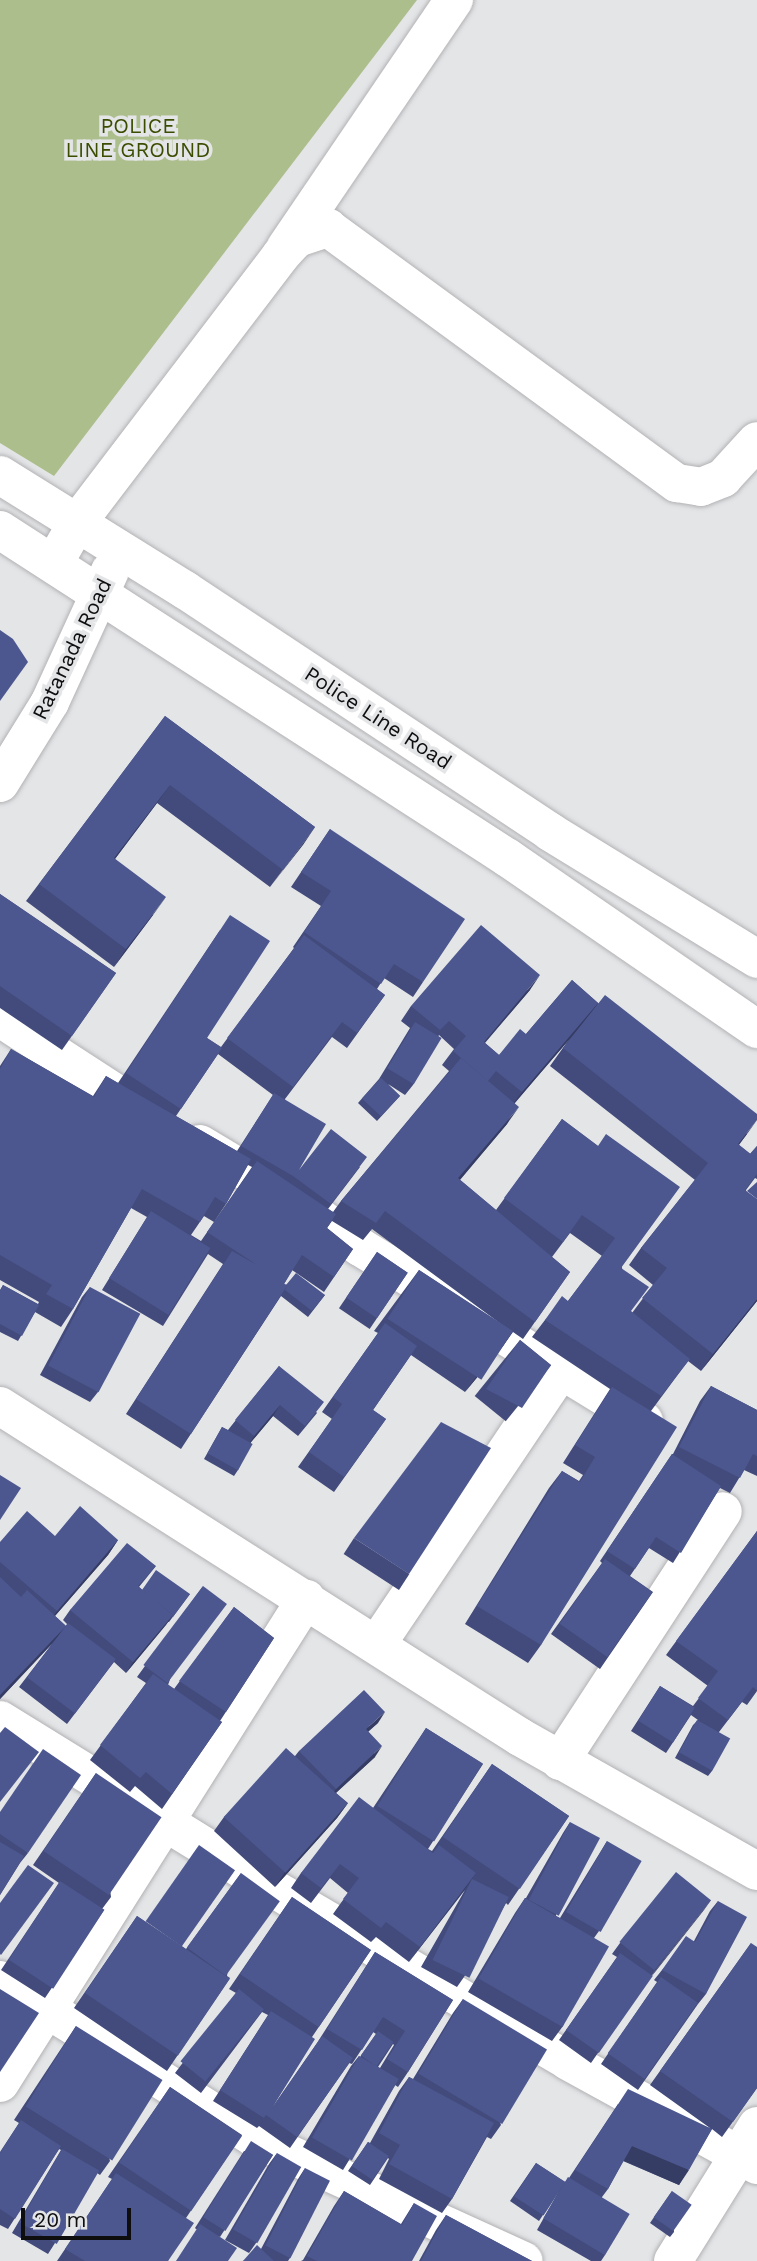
<!DOCTYPE html>
<html>
<head>
<meta charset="utf-8">
<style>
  body { margin:0 }
  #map { position:relative; width:757px; height:2261px; overflow:hidden; background:#e4e5e7; font-family:"Work Sans",sans-serif }
  div>[style] { position:absolute }
  [style*='--x'] { left:calc(var(--x)*1px); top:calc(var(--y)*1px); width:calc(var(--w)*1px); rotate:calc(var(--a)*1deg) }
  .green>* { inset:0; background:#acbe8b }
  .roads { filter:drop-shadow(0 0 2px #b2b2b5) drop-shadow(0 0 2px #b2b2b5) }
  .minor>* { height:38px; margin:-19px; padding:0 19px; transform-origin:19px; border-radius:19px; background:#fff }
  .wall>* { inset:0; background:#424b7b; transform-origin:0 0 }
  .shaded-wall>* { inset:0; background:#363d64 }
  .building>* { inset:0; background:#4d578f; transform-origin:0 0 }
  span { translate:-50% -50%; white-space:nowrap; text-align:center; line-height:1.15; -webkit-text-stroke:7px #e4e5e7; paint-order:stroke }
  .park-label { font-size:21px; color:#3b4d00 }
  .street-label { font-size:21px; color:#0e0e0f }
  .scale { position:absolute; left:21px; top:2208px; width:110px; height:32px; box-sizing:border-box; border:4px solid #0e0e0f; border-top:0; padding-left:9px; font-size:21px; line-height:24px; white-space:nowrap; color:#0e0e0f; -webkit-text-stroke:5px #e4e5e7; paint-order:stroke }
</style>
</head>
<body>
<div id="map">
  <div class="green">
    <div style="clip-path:polygon(0 0,417px 0,54px 476px,0 443px)"></div>
  </div>
  <div class="roads">
    <div class="minor">
      <div style="--x:286;--y:247;--w:299;--a:-55.8"></div>
      <div style="--x:0;--y:475;--w:218;--a:31.9"></div>
      <div style="--x:185;--y:590;--w:438;--a:33.5"></div>
      <div style="--x:550;--y:832;--w:243;--a:31.5"></div>
      <div style="--x:0;--y:530;--w:605;--a:32.85"></div>
      <div style="--x:508;--y:858;--w:302;--a:34.5"></div>
      <div style="--x:54;--y:563;--w:46;--a:-60.1"></div>
      <div style="--x:77;--y:523;--w:337;--a:-52.7"></div>
      <div style="--x:281;--y:255;--w:23;--a:-47"></div>
      <div style="--x:297;--y:238;--w:33;--a:-18"></div>
      <div style="--x:328;--y:228;--w:432;--a:36.2"></div>
      <div style="--x:677;--y:483;--w:24;--a:9"></div>
      <div style="--x:701;--y:487;--w:24;--a:-22"></div>
      <div style="--x:723;--y:478;--w:50;--a:-47.4"></div>
      <div style="--x:0;--y:783;--w:95;--a:-58.3"></div>
      <div style="--x:50;--y:702;--w:144;--a:-65.4"></div>
      <div style="--x:0;--y:1018;--w:173;--a:33"></div>
      <div style="--x:200;--y:1144;--w:125;--a:30.9"></div>
      <div style="--x:307;--y:1208;--w:66;--a:36.3"></div>
      <div style="--x:360;--y:1247;--w:333;--a:31.5"></div>
      <div style="--x:0;--y:1406;--w:616;--a:32.48"></div>
      <div style="--x:520;--y:1737;--w:272;--a:29.5"></div>
      <div style="--x:377;--y:1644;--w:328;--a:-56.1"></div>
      <div style="--x:0;--y:1720;--w:302;--a:31.7"></div>
      <div style="--x:257;--y:1879;--w:360;--a:30.3"></div>
      <div style="--x:568;--y:2061;--w:216;--a:28.8"></div>
      <div style="--x:560;--y:1761;--w:298;--a:-56.9"></div>
      <div style="--x:0;--y:1980;--w:301;--a:31.8"></div>
      <div style="--x:256;--y:2139;--w:294;--a:24.5"></div>
      <div style="--x:0;--y:2083;--w:573;--a:-57.7"></div>
      <div style="--x:673;--y:2261;--w:159;--a:-58.1"></div>
    </div>
  </div>
  <div class="wall">
    <div style="clip-path:polygon(165px 716px,315px 827px,270px 887px,157px 803px,115px 859px,153px 915px,114px 967px,26px 901px)"></div>
    <div style="clip-path:polygon(evenodd,330px 829px,423px 982px,413px 997px,384px 978px,377px 989px,385px 995px,347px 1048px,332px 1037px,285px 1099px,299px 1170px,360px 1167px,328px 1209px,333px 1212px,341px 1201px,449px 1071px,442px 1065px,454px 1049px,439px 1035px,413px 1085px,405px 1095px,388px 1084px,400px 1096px,377px 1121px,358px 1103px,379px 1079px,410px 1028px,401px 1021px,411px 1006px,530px 990px,485px 1043px,499px 1055px,526px 1034px,572px 980px,747px 1134px,739px 1145px,750px 1154px,757px 1146px,757px 1179px,755px 1178px,746px 1190px,757px 1301px,701px 1371px,688px 1361px,651px 1411px,541px 1645px,528px 1663px,465px 1624px,549px 1488px,562px 1471px,579px 1481px,583px 1475px,563px 1463px,610px 1389px,532px 1337px,545px 1320px,568px 1301px,602px 1256px,570px 1233px,552px 1257px,570px 1272px,523px 1339px,513px 1332px,503px 1346px,465px 1392px,411px 1355px,373px 1410px,386px 1419px,334px 1492px,298px 1467px,332px 1419px,322px 1412px,378px 1333px,374px 1331px,419px 1270px,501px 1324px,372px 1229px,363px 1240px,332px 1221px,327px 1228px,353px 1249px,324px 1292px,292px 1270px,284px 1284px,325px 1295px,308px 1317px,281px 1296px,181px 1449px,126px 1414px,223px 1264px,208px 1254px,163px 1326px,102px 1290px,147px 1217px,131px 1208px,73px 1309px,61px 1327px,35px 1312px,18px 1341px,0 1332px,0 1290px,3px 1285px,38px 1304px,39px 1302px,0 1280px,0 1066px,11px 1049px,93px 1096px,106px 1076px,118px 1083px,220px 930px,207px 1038px,221px 1047px,294px 948px,293px 947px,321px 906px,291px 887px,330px 829px,570px 1038px,550px 1066px,695px 1180px,641px 1248px,629px 1265px,653px 1285px,632px 1313px,631px 1312px,622px 1268px,598px 1146px,562px 1119px,496px 1210px,460px 1180px,507px 1124px,515px 1103px,570px 1038px,330px 829px,218px 1054px,273px 1095px,237px 1151px,176px 1116px,218px 1054px,330px 829px,248px 1165px,252px 1167px,201px 1241px,191px 1235px,204px 1216px,214px 1222px,226px 1204px,248px 1165px)"></div>
    <div style="clip-path:polygon(0 894px,116px 973px,62px 1050px,0 1008px)"></div>
    <div style="left:377px;top:1252px;width:37px;height:68px;rotate:34deg"></div>
    <div style="clip-path:polygon(90px 1287px,98px 1392px,90px 1402px,40px 1375px,82px 1297px)"></div>
    <div style="left:520px;top:1340px;width:40px;height:72px;rotate:39deg"></div>
    <div style="clip-path:polygon(279px 1366px,317px 1413px,298px 1436px,273px 1416px,251px 1442px,238px 1470px,234px 1476px,204px 1459px,222px 1427px,228px 1430px)"></div>
    <div style="clip-path:polygon(711px 1386px,757px 1410px,757px 1476px,744px 1470px,730px 1493px,720px 1488px,673px 1563px,649px 1548px,630px 1576px,653px 1592px,600px 1669px,551px 1634px,602px 1563px,600px 1561px,672px 1454px,673px 1454px,700px 1401px)"></div>
    <div style="clip-path:polygon(757px 1531px,757px 1691px,747px 1705px,742px 1702px,719px 1732px,712px 1771px,708px 1776px,675px 1758px,693px 1725px,698px 1720px,691px 1715px,666px 1753px,631px 1731px,660px 1686px,693px 1706px,708px 1686px,666px 1655px)"></div>
    <div style="clip-path:polygon(55px 1536px,118px 1540px,108px 1555px,55px 1616px,66px 1626px,67px 1624px,63px 1620px,70px 1610px,156px 1566px,139px 1587px,142px 1590px,190px 1594px,169px 1622px,168px 1622px,126px 1673px,114px 1662px,67px 1724px,19px 1687px,52px 1644px,0 1699px,0 1542px)"></div>
    <div style="left:354px;top:1538px;width:66px;height:19px;rotate:33deg"></div>
    <div style="clip-path:polygon(203px 1586px,168px 1685px,174px 1689px,234px 1607px,274px 1638px,220px 1721px,222px 1722px,162px 1809px,135px 1786px,130px 1792px,90px 1760px,146px 1683px,137px 1677px)"></div>
    <div style="clip-path:polygon(378px 1723px,368px 1731px,375px 1757px,336px 1793px,348px 1803px,337px 1818px,275px 1887px,214px 1831px,224px 1817px,295px 1756px,299px 1751px)"></div>
    <div style="clip-path:polygon(426px 1728px,483px 1764px,428px 1849px,432px 1851px,492px 1764px,569px 1816px,508px 1905px,506px 1903px,464px 1977px,457px 1987px,421px 1967px,465px 1890px,409px 1962px,376px 1937px,371px 1942px,333px 1914px,348px 1893px,330px 1878px,311px 1903px,291px 1888px,301px 1873px,373px 1808px)"></div>
    <div style="clip-path:polygon(96px 1773px,111px 1897px,102px 1909px,104px 1910px,45px 1998px,1px 1970px,59px 1883px,33px 1865px)"></div>
    <div style="clip-path:polygon(0 1812px,28px 1853px,20px 1863px,0 1895px)"></div>
    <div style="clip-path:polygon(570px 1822px,556px 1916px,560px 1918px,607px 1841px,599px 1931px,594px 1938px,563px 2026px,552px 2041px,468px 1992px,515px 1913px,525px 1898px,526px 1898px,563px 1833px)"></div>
    <div style="clip-path:polygon(241px 1873px,227px 1976px,230px 1978px,167px 2071px,74px 2008px,137px 1916px,186px 1949px)"></div>
    <div style="clip-path:polygon(evenodd,292px 1897px,371px 1950px,312px 2037px,272px 2108px,317px 2043px,375px 1952px,453px 2000px,408px 2072px,398px 2087px,395px 2085px,343px 2170px,303px 2147px,351px 2066px,359px 2056px,360px 2057px,376px 2034px,373px 2032px,352px 2064px,349px 2063px,290px 2148px,259px 2126px,257px 2128px,213px 2101px,268px 2015px,262px 2012px,201px 2093px,175px 2073px,236px 1993px,229px 1989px,292px 1897px,393px 2044px,394px 2045px,380px 2068px,378px 2067px,393px 2044px)"></div>
    <div style="clip-path:polygon(711px 1900px,652px 1975px,591px 2063px,559px 2040px,617px 1957px,612px 1954px,620px 1943px)"></div>
    <div style="clip-path:polygon(718px 1901px,706px 1994px,698px 2004px,638px 2090px,601px 2064px,657px 1982px,654px 1980px,662px 1970px,694px 1941px,710px 1911px)"></div>
    <div style="clip-path:polygon(751px 1943px,757px 2088px,722px 2137px,712px 2129px,679px 2185px,623px 2161px,608px 2189px,602px 2197px,605px 2255px,601px 2261px,591px 2261px,537px 2230px,560px 2189px,539px 2221px,510px 2201px,536px 2163px,565px 2182px,569px 2178px,618px 2104px,710px 2128px,650px 2085px)"></div>
    <div style="clip-path:polygon(463px 1999px,501px 2125px,491px 2139px,487px 2137px,452px 2199px,442px 2213px,379px 2179px,389px 2159px,388px 2158px,370px 2185px,348px 2171px,368px 2142px,370px 2143px,399px 2091px,409px 2077px,413px 2079px,453px 2013px)"></div>
    <div style="clip-path:polygon(76px 2026px,110px 2161px,100px 2175px,97px 2173px,55px 2243px,48px 2254px,12px 2233px,61px 2150px,59px 2149px,8px 2229px,0 2225px,0 2152px,19px 2123px,14px 2120px)"></div>
    <div style="clip-path:polygon(170px 2087px,242px 2135px,186px 2218px,168px 2261px,57px 2261px,112px 2179px,108px 2177px)"></div>
    <div style="clip-path:polygon(244px 2151px,273px 2155px,220px 2237px,196px 2229px,195px 2228px)"></div>
    <div style="clip-path:polygon(277px 2153px,256px 2243px,249px 2253px,225px 2240px,269px 2164px)"></div>
    <div style="clip-path:polygon(305px 2168px,290px 2258px,288px 2261px,243px 2261px,261px 2249px,298px 2179px)"></div>
    <div style="clip-path:polygon(344px 2191px,401px 2224px,414px 2203px,412px 2261px,301px 2261px,303px 2260px,334px 2206px)"></div>
    <div style="clip-path:polygon(672px 2191px,674px 2232px,670px 2237px,650px 2223px)"></div>
    <div style="clip-path:polygon(446px 2215px,532px 2261px,419px 2261px,436px 2230px)"></div>
  </div>
  <div class="shaded-wall">
    <div style="clip-path:polygon(170px 785px,157px 803px,102px 876px,114px 858px)"></div>
    <div style="clip-path:polygon(315px 827px,303px 845px,270px 887px,283px 870px)"></div>
    <div style="clip-path:polygon(166px 897px,153px 915px,114px 967px,126px 949px)"></div>
    <div style="clip-path:polygon(540px 975px,530px 990px,473px 1056px,484px 1042px)"></div>
    <div style="clip-path:polygon(598px 1003px,588px 1018px,511px 1107px,522px 1092px)"></div>
    <div style="clip-path:polygon(519px 1107px,507px 1124px,446px 1196px,458px 1178px)"></div>
    <div style="clip-path:polygon(757px 1120px,747px 1134px,725px 1162px,738px 1144px)"></div>
    <div style="clip-path:polygon(757px 1299px,757px 1301px,701px 1371px,713px 1354px)"></div>
    <div style="clip-path:polygon(513px 1331px,503px 1346px,465px 1392px,476px 1377px)"></div>
    <div style="clip-path:polygon(280px 1405px,273px 1416px,247px 1447px,254px 1436px)"></div>
    <div style="clip-path:polygon(118px 1540px,108px 1555px,47px 1625px,57px 1611px)"></div>
    <div style="clip-path:polygon(173px 1615px,166px 1625px,126px 1673px,133px 1662px)"></div>
    <div style="clip-path:polygon(66px 1626px,55px 1640px,0 1699px,0 1695px)"></div>
    <div style="clip-path:polygon(385px 1712px,378px 1723px,359px 1740px,366px 1729px)"></div>
    <div style="clip-path:polygon(382px 1746px,375px 1757px,328px 1800px,336px 1789px)"></div>
    <div style="clip-path:polygon(348px 1803px,337px 1818px,275px 1887px,285px 1872px)"></div>
    <div style="clip-path:polygon(476px 1873px,465px 1889px,409px 1962px,420px 1947px)"></div>
    <div style="clip-path:polygon(711px 1900px,704px 1910px,648px 1981px,655px 1971px)"></div>
    <div style="clip-path:polygon(632px 2146px,689px 2170px,679px 2185px,622px 2160px)"></div>
  </div>
  <div class="building">
    <div style="clip-path:polygon(0 630px,13px 639px,28px 662px,0 701px)"></div>
    <div style="clip-path:polygon(165px 716px,315px 827px,283px 870px,170px 785px,114px 858px,166px 897px,126px 949px,39px 884px)"></div>
    <div style="clip-path:polygon(330px 829px,465px 919px,423px 982px,394px 964px,381px 984px,304px 932px,331px 891px,301px 872px)"></div>
    <div style="clip-path:polygon(0 894px,116px 973px,72px 1036px,0 986px)"></div>
    <div style="clip-path:polygon(230px 915px,270px 941px,207px 1038px,222px 1048px,181px 1109px,126px 1073px)"></div>
    <div style="clip-path:polygon(481px 925px,540px 975px,484px 1042px,499px 1055px,520px 1029px,526px 1034px,572px 980px,598px 1003px,522px 1092px,496px 1071px,488px 1081px,453px 1051px,466px 1036px,449px 1021px,440px 1030px,411px 1006px)"></div>
    <div style="clip-path:polygon(304px 935px,385px 995px,357px 1033px,342px 1022px,293px 1087px,227px 1038px)"></div>
    <div style="clip-path:polygon(605px 995px,757px 1114px,757px 1120px,738px 1144px,757px 1159px,757px 1174px,745px 1190px,757px 1199px,757px 1299px,713px 1354px,642px 1298px,667px 1268px,641px 1248px,708px 1163px,563px 1048px)"></div>
    <div style="left:415px;top:1022px;width:31px;height:54px;rotate:31deg"></div>
    <div style="clip-path:polygon(11px 1049px,94px 1097px,106px 1076px,251px 1159px,226px 1204px,215px 1197px,200px 1222px,142px 1189px,73px 1309px,46px 1294px,52px 1285px,0 1255px,0 1069px)"></div>
    <div style="clip-path:polygon(461px 1058px,519px 1107px,458px 1178px,570px 1272px,535px 1322px,385px 1211px,376px 1223px,341px 1201px)"></div>
    <div style="left:381px;top:1078px;width:26px;height:28px;rotate:43deg"></div>
    <div style="clip-path:polygon(274px 1093px,326px 1124px,299px 1170px,331px 1129px,367px 1157px,331px 1204px,293px 1176px,241px 1146px)"></div>
    <div style="clip-path:polygon(562px 1119px,598px 1146px,606px 1134px,680px 1187px,621px 1268px,649px 1287px,631px 1311px,690px 1359px,661px 1396px,545px 1320px,562px 1296px,568px 1301px,615px 1238px,582px 1215px,563px 1242px,504px 1198px)"></div>
    <div style="clip-path:polygon(757px 1146px,757px 1159px,750px 1154px)"></div>
    <div style="clip-path:polygon(257px 1161px,336px 1214px,327px 1228px,353px 1249px,334px 1277px,302px 1255px,284px 1284px,287px 1286px,191px 1434px,136px 1399px,232px 1251px,257px 1265px,207px 1232px)"></div>
    <div style="clip-path:polygon(757px 1182px,757px 1199px,747px 1191px)"></div>
    <div style="left:151px;top:1211px;width:70px;height:79px;rotate:32deg"></div>
    <div style="left:377px;top:1252px;width:37px;height:55px;rotate:34deg"></div>
    <div style="left:419px;top:1270px;width:112px;height:58px;rotate:33deg"></div>
    <div style="clip-path:polygon(296px 1273px,325px 1295px,312px 1311px,285px 1290px,287px 1286px,286px 1285px)"></div>
    <div style="clip-path:polygon(3px 1285px,39px 1305px,22px 1336px,0 1324px,0 1291px)"></div>
    <div style="left:90px;top:1287px;width:57px;height:89px;rotate:28deg"></div>
    <div style="clip-path:polygon(385px 1323px,417px 1346px,373px 1410px,386px 1419px,344px 1477px,309px 1452px,342px 1404px,333px 1397px)"></div>
    <div style="clip-path:polygon(520px 1340px,551px 1365px,522px 1408px,486px 1389px)"></div>
    <div style="clip-path:polygon(279px 1366px,324px 1402px,305px 1426px,280px 1405px,254px 1436px,235px 1420px)"></div>
    <div style="clip-path:polygon(711px 1386px,757px 1410px,757px 1456px,753px 1454px,740px 1478px,679px 1447px)"></div>
    <div style="clip-path:polygon(612px 1387px,677px 1427px,541px 1645px,477px 1606px,562px 1471px,580px 1482px,595px 1457px,575px 1445px)"></div>
    <div style="clip-path:polygon(441px 1422px,491px 1448px,409px 1574px,354px 1538px)"></div>
    <div style="left:222px;top:1427px;width:35px;height:30px;rotate:29deg"></div>
    <div style="clip-path:polygon(672px 1454px,721px 1486px,681px 1553px,656px 1537px,635px 1569px,607px 1551px)"></div>
    <div style="clip-path:polygon(0 1475px,21px 1488px,0 1520px)"></div>
    <div style="clip-path:polygon(80px 1506px,118px 1540px,57px 1611px,0 1562px,0 1542px,27px 1511px,55px 1536px)"></div>
    <div style="clip-path:polygon(757px 1531px,757px 1691px,753px 1687px,728px 1720px,698px 1698px,718px 1671px,676px 1641px)"></div>
    <div style="clip-path:polygon(127px 1543px,156px 1566px,138px 1586px,173px 1615px,133px 1662px,70px 1610px)"></div>
    <div style="left:605px;top:1559px;width:58px;height:79px;rotate:35deg"></div>
    <div style="clip-path:polygon(156px 1570px,190px 1594px,173px 1617px,172px 1616px,173px 1615px,142px 1590px)"></div>
    <div style="clip-path:polygon(0 1577px,21px 1597px,27px 1590px,66px 1626px,0 1695px)"></div>
    <div style="left:203px;top:1586px;width:30px;height:99px;rotate:37deg"></div>
    <div style="clip-path:polygon(234px 1607px,274px 1638px,226px 1712px,179px 1681px)"></div>
    <div style="left:68px;top:1623px;width:60px;height:68px;rotate:37deg"></div>
    <div style="clip-path:polygon(153px 1674px,222px 1722px,172px 1794px,146px 1772px,140px 1778px,100px 1745px)"></div>
    <div style="left:660px;top:1686px;width:41px;height:41px;rotate:32deg"></div>
    <div style="clip-path:polygon(364px 1690px,385px 1712px,366px 1729px,382px 1746px,336px 1789px,299px 1751px)"></div>
    <div style="left:697px;top:1720px;width:38px;height:37px;rotate:29deg"></div>
    <div style="clip-path:polygon(5px 1727px,39px 1752px,0 1802px,0 1733px)"></div>
    <div style="left:426px;top:1728px;width:67px;height:92px;rotate:32deg"></div>
    <div style="left:286px;top:1748px;width:83px;height:93px;rotate:42deg"></div>
    <div style="clip-path:polygon(43px 1749px,81px 1775px,28px 1853px,0 1834px,0 1812px)"></div>
    <div style="left:492px;top:1764px;width:93px;height:88px;rotate:34deg"></div>
    <div style="left:96px;top:1773px;width:79px;height:94px;rotate:34deg"></div>
    <div style="clip-path:polygon(359px 1797px,433px 1853px,439px 1845px,476px 1873px,420px 1947px,386px 1922px,381px 1928px,343px 1899px,359px 1878px,340px 1864px,321px 1888px,301px 1873px)"></div>
    <div style="left:570px;top:1822px;width:34px;height:88px;rotate:28deg"></div>
    <div style="left:607px;top:1841px;width:40px;height:82px;rotate:30deg"></div>
    <div style="clip-path:polygon(0 1842px,24px 1856px,0 1895px)"></div>
    <div style="left:199px;top:1845px;width:44px;height:93px;rotate:35deg"></div>
    <div style="clip-path:polygon(28px 1865px,54px 1883px,1px 1955px,0 1954px,0 1903px)"></div>
    <div style="left:676px;top:1872px;width:45px;height:90px;rotate:39deg"></div>
    <div style="left:241px;top:1873px;width:48px;height:92px;rotate:36deg"></div>
    <div style="left:472px;top:1879px;width:41px;height:90px;rotate:26deg"></div>
    <div style="left:60px;top:1881px;width:53px;height:94px;rotate:33deg"></div>
    <div style="left:292px;top:1897px;width:95px;height:93px;rotate:34deg"></div>
    <div style="left:525px;top:1898px;width:97px;height:93px;rotate:30deg"></div>
    <div style="clip-path:polygon(718px 1901px,747px 1917px,706px 1994px,662px 1970px,686px 1936px,695px 1942px)"></div>
    <div style="left:137px;top:1916px;width:112px;height:93px;rotate:34deg"></div>
    <div style="clip-path:polygon(751px 1943px,757px 1947px,757px 2088px,733px 2122px,660px 2071px)"></div>
    <div style="clip-path:polygon(375px 1952px,453px 2000px,408px 2072px,387px 2059px,405px 2031px,383px 2017px,362px 2050px,327px 2029px)"></div>
    <div style="left:620px;top:1953px;width:40px;height:94px;rotate:35deg"></div>
    <div style="left:661px;top:1977px;width:45px;height:93px;rotate:35deg"></div>
    <div style="clip-path:polygon(0 1989px,39px 2013px,0 2072px)"></div>
    <div style="left:239px;top:1989px;width:32px;height:93px;rotate:39deg"></div>
    <div style="left:463px;top:1999px;width:98px;height:87px;rotate:31deg"></div>
    <div style="clip-path:polygon(271px 2011px,315px 2039px,272px 2108px,322px 2036px,353px 2058px,297px 2137px,266px 2115px,264px 2118px,220px 2090px)"></div>
    <div style="left:76px;top:2026px;width:102px;height:95px;rotate:32deg"></div>
    <div style="left:378px;top:2031px;width:19px;height:30px;rotate:35deg"></div>
    <div style="left:359px;top:2056px;width:46px;height:94px;rotate:30deg"></div>
    <div style="clip-path:polygon(409px 2077px,494px 2123px,452px 2199px,389px 2164px,400px 2145px,379px 2133px)"></div>
    <div style="left:170px;top:2087px;width:87px;height:91px;rotate:34deg"></div>
    <div style="clip-path:polygon(628px 2089px,712px 2129px,689px 2170px,632px 2146px,608px 2189px,575px 2170px)"></div>
    <div style="clip-path:polygon(21px 2120px,61px 2146px,15px 2219px,0 2209px,0 2153px)"></div>
    <div style="left:251px;top:2141px;width:26px;height:90px;rotate:32deg"></div>
    <div style="left:368px;top:2142px;width:25px;height:29px;rotate:34deg"></div>
    <div style="left:62px;top:2149px;width:43px;height:85px;rotate:30deg"></div>
    <div style="left:277px;top:2153px;width:28px;height:88px;rotate:30deg"></div>
    <div style="left:536px;top:2163px;width:35px;height:40px;rotate:33deg"></div>
    <div style="left:305px;top:2168px;width:28px;height:87px;rotate:27deg"></div>
    <div style="clip-path:polygon(116px 2173px,194px 2223px,168px 2261px,85px 2261px,65px 2249px)"></div>
    <div style="left:568px;top:2177px;width:72px;height:48px;rotate:31deg"></div>
    <div style="clip-path:polygon(344px 2191px,402px 2225px,414px 2203px,437px 2216px,412px 2261px,317px 2261px,307px 2256px)"></div>
    <div style="left:672px;top:2191px;width:24px;height:32px;rotate:35deg"></div>
    <div style="clip-path:polygon(446px 2215px,532px 2261px,421px 2261px)"></div>
    <div style="clip-path:polygon(200px 2224px,237px 2248px,228px 2261px,176px 2261px)"></div>
    <div style="clip-path:polygon(257px 2245px,274px 2261px,243px 2261px)"></div>
  </div>
  <div class="park-label">
    <span style="left:138px;top:138px">POLICE<br>LINE GROUND</span>
  </div>
  <div class="street-label">
    <span style="left:72px;top:649px;rotate:-64deg">Ratanada Road</span>
    <span style="left:378px;top:718px;rotate:33deg">Police Line Road</span>
  </div>
  <div class="scale">20 m</div>
</div>
</body>
</html>
